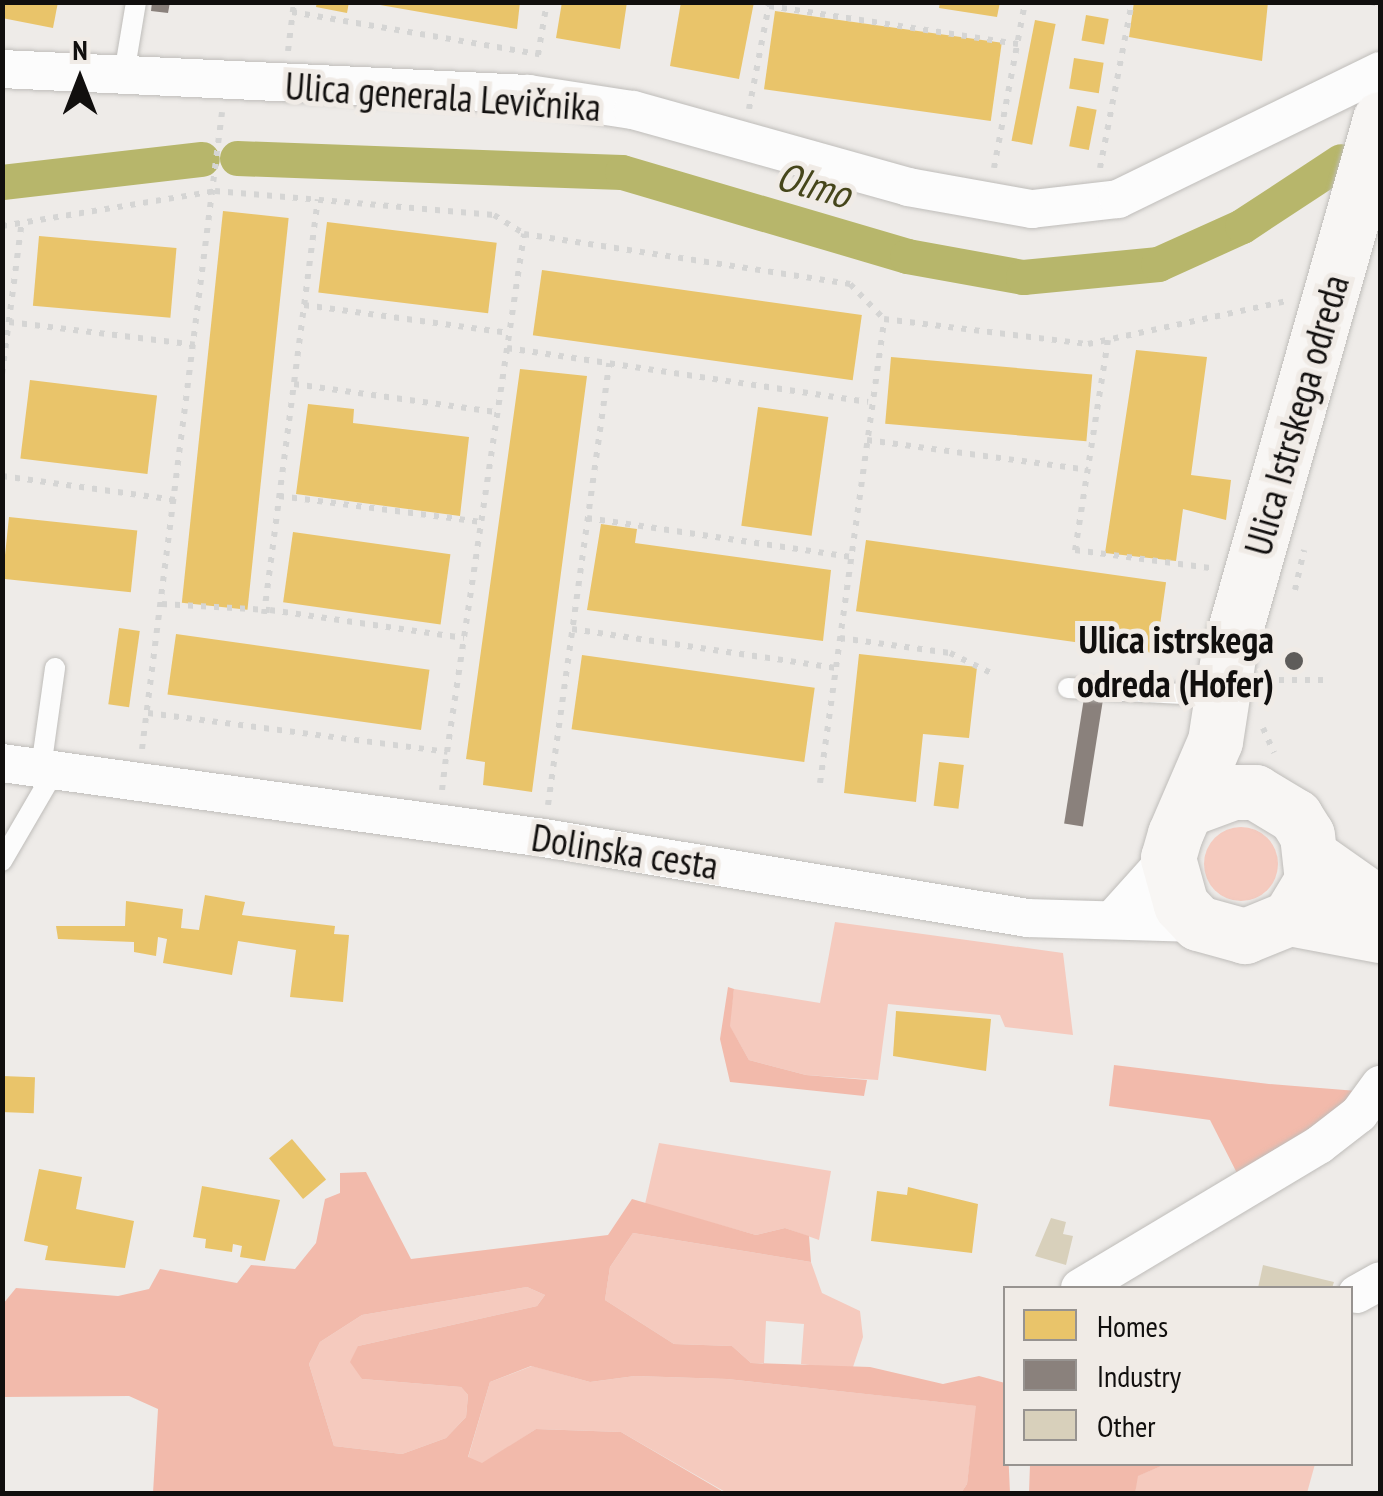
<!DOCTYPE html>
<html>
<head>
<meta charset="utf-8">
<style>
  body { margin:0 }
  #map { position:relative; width:1383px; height:1496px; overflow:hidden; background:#eeebe8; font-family:"PT Sans Narrow",sans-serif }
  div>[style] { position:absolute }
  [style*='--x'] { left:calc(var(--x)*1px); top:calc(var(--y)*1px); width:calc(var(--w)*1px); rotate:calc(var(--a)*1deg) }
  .green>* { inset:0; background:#f5cabe }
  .round { border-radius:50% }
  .forest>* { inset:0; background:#f2baab }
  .homes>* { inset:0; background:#e9c46a; transform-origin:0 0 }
  .industry>* { inset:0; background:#8a817c; transform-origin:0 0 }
  .canal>* { height:35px; margin:-17.5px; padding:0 17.5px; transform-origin:17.5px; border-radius:17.5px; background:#b7b66b }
  .building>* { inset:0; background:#d8d0bb }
  .path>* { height:6px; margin-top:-3px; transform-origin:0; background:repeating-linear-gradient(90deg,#d5d5d4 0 5px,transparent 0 13px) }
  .roads { filter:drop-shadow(0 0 2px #bfbdba) drop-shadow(0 0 2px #bfbdba) }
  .lane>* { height:20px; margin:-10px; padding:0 10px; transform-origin:10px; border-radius:10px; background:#fcfcfc }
  .street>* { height:38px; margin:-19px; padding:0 19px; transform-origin:19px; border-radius:19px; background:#fcfcfc }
  .secondary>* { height:55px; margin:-27.5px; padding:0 27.5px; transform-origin:27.5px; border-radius:27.5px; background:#f8f6f4 }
  .dots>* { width:28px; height:28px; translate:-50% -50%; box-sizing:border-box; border:5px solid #f0ebe6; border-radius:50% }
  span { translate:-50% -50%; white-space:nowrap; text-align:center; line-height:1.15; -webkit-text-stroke:10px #f0ebe6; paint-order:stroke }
  .street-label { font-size:38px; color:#110f0e }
  .poi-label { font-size:38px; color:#110f0e; font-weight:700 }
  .right { translate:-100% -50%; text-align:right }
  .water-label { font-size:40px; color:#46461b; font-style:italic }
  .frame { position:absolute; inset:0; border:5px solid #110f0e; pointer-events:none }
  .legend { position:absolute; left:1003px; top:1286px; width:350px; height:180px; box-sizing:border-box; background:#f0ebe6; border:2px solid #979390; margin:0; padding:12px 18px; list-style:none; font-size:30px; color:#110f0e }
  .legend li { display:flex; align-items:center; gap:20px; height:50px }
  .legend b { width:50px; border:2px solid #979390 }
  .north { position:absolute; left:30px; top:30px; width:100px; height:100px; -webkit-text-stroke:8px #f0ebe6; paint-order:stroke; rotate:0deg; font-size:28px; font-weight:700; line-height:40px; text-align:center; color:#110f0e }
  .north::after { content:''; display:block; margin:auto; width:35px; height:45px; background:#110f0e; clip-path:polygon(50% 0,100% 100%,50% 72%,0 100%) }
</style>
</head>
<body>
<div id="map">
  <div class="green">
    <div class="round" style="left:1204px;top:827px;width:74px;height:74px"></div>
    <div style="clip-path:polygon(835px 922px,1063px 953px,1073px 1035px,1005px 1027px,1000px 1015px,888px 1004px,878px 1080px,806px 1075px,749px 1060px,729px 1025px,734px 989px,820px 1003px)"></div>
    <div style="clip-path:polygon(659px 1143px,831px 1171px,819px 1240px,785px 1228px,756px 1235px,645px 1204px)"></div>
    <div style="clip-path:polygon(633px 1233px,811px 1262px,822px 1293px,860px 1311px,863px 1337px,852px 1370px,801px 1364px,804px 1324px,766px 1321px,764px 1363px,751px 1363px,732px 1346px,674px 1344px,605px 1300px,610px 1267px)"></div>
    <div style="clip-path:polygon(527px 1287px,545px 1295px,537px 1306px,358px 1346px,362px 1379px,461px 1387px,468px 1395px,466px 1417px,446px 1438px,402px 1454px,334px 1446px,309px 1364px,320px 1342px,362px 1315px)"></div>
    <div style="clip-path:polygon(532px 1366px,590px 1382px,635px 1376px,727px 1379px,977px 1406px,967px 1484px,961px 1493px,727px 1493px,621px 1432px,536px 1429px,482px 1464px,468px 1458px,490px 1382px)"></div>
    <div style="clip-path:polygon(1166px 1464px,1315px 1464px,1307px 1493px,1135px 1494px,1137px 1476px)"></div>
  </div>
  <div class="forest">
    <div style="clip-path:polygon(728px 987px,734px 989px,730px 1026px,749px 1060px,806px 1075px,867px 1080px,864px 1096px,730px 1082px,720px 1039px)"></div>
    <div style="clip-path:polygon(1114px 1065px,1269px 1084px,1357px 1091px,1317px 1129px,1240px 1179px,1210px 1120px,1109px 1106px)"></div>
    <div style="clip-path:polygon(evenodd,366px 1172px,411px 1259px,608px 1235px,632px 1199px,756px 1235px,785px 1228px,809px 1236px,811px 1262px,633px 1233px,610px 1267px,605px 1300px,674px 1344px,732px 1346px,751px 1363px,870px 1367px,943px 1384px,979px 1376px,1005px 1383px,1010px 1493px,961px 1493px,967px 1484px,976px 1406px,727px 1379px,635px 1376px,590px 1382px,531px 1366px,490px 1382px,468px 1457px,482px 1463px,536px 1429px,621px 1432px,727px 1494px,153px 1493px,158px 1409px,129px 1396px,3px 1397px,3px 1304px,16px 1288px,118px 1296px,149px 1289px,160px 1269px,237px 1283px,251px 1265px,295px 1269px,316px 1243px,325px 1199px,340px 1193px,340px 1173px,366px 1172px,527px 1287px,545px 1295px,537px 1306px,358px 1346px,350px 1362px,362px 1379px,461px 1387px,468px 1395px,466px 1417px,446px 1438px,402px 1454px,334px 1446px,309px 1364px,320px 1342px,362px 1315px,527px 1287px)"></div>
    <div style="clip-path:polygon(1030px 1464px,1166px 1464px,1138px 1476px,1135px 1494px,1029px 1493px)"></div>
  </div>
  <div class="homes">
    <div style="clip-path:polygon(2px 2px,58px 2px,53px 28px,2px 18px)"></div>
    <div style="clip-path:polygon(317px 2px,349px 2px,347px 13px,316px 7px)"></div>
    <div style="clip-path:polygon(363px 2px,520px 2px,517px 29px)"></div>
    <div style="clip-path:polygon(562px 2px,627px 2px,620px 49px,556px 38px)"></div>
    <div style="clip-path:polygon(681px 2px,754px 2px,739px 79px,670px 66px)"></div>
    <div style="clip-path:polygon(940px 2px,1000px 2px,997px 17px,939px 8px)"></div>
    <div style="clip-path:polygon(1134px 2px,1268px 2px,1262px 61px,1129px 37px)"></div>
    <div style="left:775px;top:11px;width:229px;height:79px;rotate:8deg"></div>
    <div style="left:1086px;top:15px;width:23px;height:26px;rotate:10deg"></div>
    <div style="left:1035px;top:20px;width:21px;height:123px;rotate:11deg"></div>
    <div style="left:1074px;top:58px;width:30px;height:31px;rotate:9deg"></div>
    <div style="left:1077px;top:106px;width:20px;height:41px;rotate:11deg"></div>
    <div style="left:223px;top:211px;width:66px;height:394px;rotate:6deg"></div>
    <div style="left:327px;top:222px;width:171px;height:71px;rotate:7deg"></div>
    <div style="left:39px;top:236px;width:138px;height:70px;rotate:5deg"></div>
    <div style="left:542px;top:270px;width:323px;height:66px;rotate:8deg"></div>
    <div style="clip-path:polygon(1136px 350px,1207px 357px,1191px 475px,1231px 480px,1226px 520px,1183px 509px,1176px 561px,1105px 553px)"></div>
    <div style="left:891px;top:357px;width:202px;height:67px;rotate:5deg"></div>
    <div style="clip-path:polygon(520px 369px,587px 376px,532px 792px,483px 785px,485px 762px,466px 759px)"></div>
    <div style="left:30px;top:380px;width:128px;height:79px;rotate:7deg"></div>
    <div style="clip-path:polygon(308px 404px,354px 409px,353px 423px,469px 437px,460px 516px,296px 494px)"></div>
    <div style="left:758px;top:407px;width:71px;height:120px;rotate:8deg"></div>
    <div style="left:9px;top:517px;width:129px;height:62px;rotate:6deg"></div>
    <div style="clip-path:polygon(601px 524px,637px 529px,635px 543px,831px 570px,823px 641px,587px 610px)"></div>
    <div style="left:293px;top:532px;width:159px;height:71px;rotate:8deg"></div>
    <div style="left:866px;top:540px;width:303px;height:72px;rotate:8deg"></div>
    <div style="left:119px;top:628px;width:21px;height:77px;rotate:8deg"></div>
    <div style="left:176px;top:634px;width:256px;height:61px;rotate:8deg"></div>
    <div style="clip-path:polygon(859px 654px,977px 667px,969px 738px,923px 734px,916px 802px,844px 793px)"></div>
    <div style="left:582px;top:655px;width:235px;height:75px;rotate:8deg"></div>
    <div style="left:939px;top:762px;width:25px;height:44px;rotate:7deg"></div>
    <div style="clip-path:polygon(205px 895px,245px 902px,242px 915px,335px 926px,334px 934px,349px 935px,343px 1002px,290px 997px,296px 950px,238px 941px,232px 975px,163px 963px,167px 939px,158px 937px,156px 956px,134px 952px,134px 942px,58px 939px,56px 926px,125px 926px,126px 901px,183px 909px,181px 928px,199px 930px)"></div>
    <div style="clip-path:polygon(896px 1011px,991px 1019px,986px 1071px,893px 1056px)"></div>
    <div style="left:2px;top:1076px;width:33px;height:36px;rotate:2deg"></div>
    <div style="left:292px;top:1139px;width:53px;height:30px;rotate:50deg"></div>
    <div style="clip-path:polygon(39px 1169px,82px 1177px,76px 1209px,134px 1221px,125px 1268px,45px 1260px,48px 1246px,24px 1241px)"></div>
    <div style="clip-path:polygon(202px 1186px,280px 1200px,265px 1261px,240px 1257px,242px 1246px,233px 1244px,232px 1252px,205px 1248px,206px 1239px,193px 1237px)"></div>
    <div style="clip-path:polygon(908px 1187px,978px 1204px,972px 1253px,871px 1241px,877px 1191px,907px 1195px)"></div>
  </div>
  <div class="industry">
    <div style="clip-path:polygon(152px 2px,170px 2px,168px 13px,151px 11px)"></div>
    <div style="left:1084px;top:698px;width:19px;height:127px;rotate:9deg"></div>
  </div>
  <div class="canal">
    <div style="--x:237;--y:158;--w:385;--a:2.1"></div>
    <div style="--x:622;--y:172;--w:297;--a:16.4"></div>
    <div style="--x:907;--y:256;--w:118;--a:10.3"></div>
    <div style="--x:1023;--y:277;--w:136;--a:-5.5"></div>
    <div style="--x:1158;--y:264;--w:92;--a:-24.3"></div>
    <div style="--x:1242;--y:226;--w:118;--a:-33.3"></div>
    <div style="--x:2;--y:182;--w:201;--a:-6.6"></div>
  </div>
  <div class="building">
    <div style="clip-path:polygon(1051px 1218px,1066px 1222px,1063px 1234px,1073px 1236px,1066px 1265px,1035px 1256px)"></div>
    <div style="clip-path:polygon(1263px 1265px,1334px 1282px,1332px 1288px,1258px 1288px)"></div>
  </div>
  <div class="path">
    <div style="--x:1371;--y:2;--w:9;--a:13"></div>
    <div style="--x:769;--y:6;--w:252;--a:8.7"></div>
    <div style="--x:292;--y:12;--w:251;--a:9.7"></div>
    <div style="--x:288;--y:51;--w:49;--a:-83"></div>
    <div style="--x:538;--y:55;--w:54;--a:-80.4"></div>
    <div style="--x:749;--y:109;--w:107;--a:-79.2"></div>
    <div style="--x:994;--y:168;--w:169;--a:-79.4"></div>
    <div style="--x:1100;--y:168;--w:169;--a:-79.1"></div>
    <div style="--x:2;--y:226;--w:216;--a:-9.3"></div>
    <div style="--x:215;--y:191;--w:280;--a:4.9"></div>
    <div style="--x:494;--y:215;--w:36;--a:32"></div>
    <div style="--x:524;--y:234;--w:330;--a:8.7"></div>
    <div style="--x:850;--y:284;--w:49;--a:45.8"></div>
    <div style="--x:884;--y:319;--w:206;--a:7"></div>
    <div style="--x:1088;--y:344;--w:204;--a:-12.2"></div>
    <div style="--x:304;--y:305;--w:207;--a:7.8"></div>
    <div style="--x:9;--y:322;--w:187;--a:7"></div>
    <div style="--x:1108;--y:340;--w:213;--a:98.9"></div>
    <div style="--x:1075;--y:550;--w:136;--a:7.6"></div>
    <div style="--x:507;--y:348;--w:365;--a:8.5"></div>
    <div style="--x:2;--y:374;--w:154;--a:-82.6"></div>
    <div style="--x:294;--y:384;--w:205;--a:7.9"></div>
    <div style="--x:867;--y:440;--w:223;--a:7.7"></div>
    <div style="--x:2;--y:476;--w:175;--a:7.9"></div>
    <div style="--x:279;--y:496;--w:204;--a:7.3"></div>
    <div style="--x:587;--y:518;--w:267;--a:8.4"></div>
    <div style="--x:1295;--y:590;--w:41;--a:-77.3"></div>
    <div style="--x:162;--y:604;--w:108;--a:3.2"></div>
    <div style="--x:270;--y:610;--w:196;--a:8.2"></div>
    <div style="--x:264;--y:614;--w:418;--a:-82.6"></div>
    <div style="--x:572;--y:629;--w:267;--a:8.4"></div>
    <div style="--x:840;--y:638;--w:111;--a:7.8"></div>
    <div style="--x:950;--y:653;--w:46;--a:26"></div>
    <div style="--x:1266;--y:680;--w:58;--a:0"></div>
    <div style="--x:148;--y:713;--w:302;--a:7.4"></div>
    <div style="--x:447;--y:752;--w:524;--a:-81.54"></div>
    <div style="--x:1263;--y:728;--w:27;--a:66"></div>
    <div style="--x:142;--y:749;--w:642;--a:-82.84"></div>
    <div style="--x:820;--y:783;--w:468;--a:-82.1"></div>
    <div style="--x:442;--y:790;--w:38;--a:-83"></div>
    <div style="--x:548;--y:805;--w:446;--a:-82.1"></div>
  </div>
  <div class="roads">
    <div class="lane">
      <div style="--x:124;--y:74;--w:73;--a:-80.5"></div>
      <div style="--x:1068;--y:688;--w:153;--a:3"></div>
      <div style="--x:41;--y:768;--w:101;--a:-82"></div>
      <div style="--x:2;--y:861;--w:105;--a:-59.8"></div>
    </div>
    <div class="street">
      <div style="--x:2;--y:69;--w:527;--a:2.72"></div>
      <div style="--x:528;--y:94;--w:106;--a:8.7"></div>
      <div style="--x:633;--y:110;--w:286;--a:15.6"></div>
      <div style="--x:908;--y:187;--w:126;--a:10.1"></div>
      <div style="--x:1032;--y:209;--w:87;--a:-6.6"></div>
      <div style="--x:1118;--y:199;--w:292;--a:-26"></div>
      <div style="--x:2;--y:763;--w:547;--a:7.88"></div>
      <div style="--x:544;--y:838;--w:490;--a:9.4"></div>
      <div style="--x:1027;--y:918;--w:171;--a:1.7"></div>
      <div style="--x:1115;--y:917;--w:79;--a:-48.1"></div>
      <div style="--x:1080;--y:1288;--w:279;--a:-30.9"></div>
      <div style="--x:1319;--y:1145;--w:51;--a:-37.8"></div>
      <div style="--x:1359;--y:1114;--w:36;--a:-54"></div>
      <div style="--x:1357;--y:1294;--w:26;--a:-29"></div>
    </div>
    <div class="secondary">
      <div style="--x:1187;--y:809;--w:49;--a:-20.3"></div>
      <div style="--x:1233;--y:792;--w:22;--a:0"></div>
      <div style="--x:1255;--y:792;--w:47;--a:31"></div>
      <div style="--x:1295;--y:816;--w:22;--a:58"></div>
      <div style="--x:1307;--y:835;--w:45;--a:83.7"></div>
      <div style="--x:1312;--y:880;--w:44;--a:121.2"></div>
      <div style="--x:1289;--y:918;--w:48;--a:157.8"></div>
      <div style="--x:1245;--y:936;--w:49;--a:-164.5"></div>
      <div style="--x:1198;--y:923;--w:25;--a:-133"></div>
      <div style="--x:1181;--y:905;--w:49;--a:-105.5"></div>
      <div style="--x:1168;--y:858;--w:25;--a:-74"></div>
      <div style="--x:1175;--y:834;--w:101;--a:-66.7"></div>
      <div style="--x:1215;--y:741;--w:91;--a:-81.2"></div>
      <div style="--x:1229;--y:651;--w:553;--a:-74.15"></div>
      <div style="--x:1312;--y:857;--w:83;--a:35.2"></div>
      <div style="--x:1289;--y:918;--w:93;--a:10.6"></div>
    </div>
  </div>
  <div class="dots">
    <div style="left:1294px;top:661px;background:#5e5c5a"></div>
  </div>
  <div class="street-label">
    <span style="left:443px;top:96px;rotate:4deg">Ulica generala Levičnika</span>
    <span style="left:1296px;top:415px;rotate:-74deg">Ulica Istrskega odreda</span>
    <span style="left:625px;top:851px;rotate:9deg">Dolinska cesta</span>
  </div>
  <div class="poi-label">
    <span class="right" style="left:1274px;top:661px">Ulica istrskega<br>odreda (Hofer)</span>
  </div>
  <div class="water-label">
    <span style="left:814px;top:184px;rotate:16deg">Olmo</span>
  </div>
  <div class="frame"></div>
  <ul class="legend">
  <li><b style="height:28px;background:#e9c46a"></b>Homes</li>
  <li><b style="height:28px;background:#8a817c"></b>Industry</li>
  <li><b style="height:28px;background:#d8d0bb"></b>Other</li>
  </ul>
  <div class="north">N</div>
</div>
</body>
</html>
